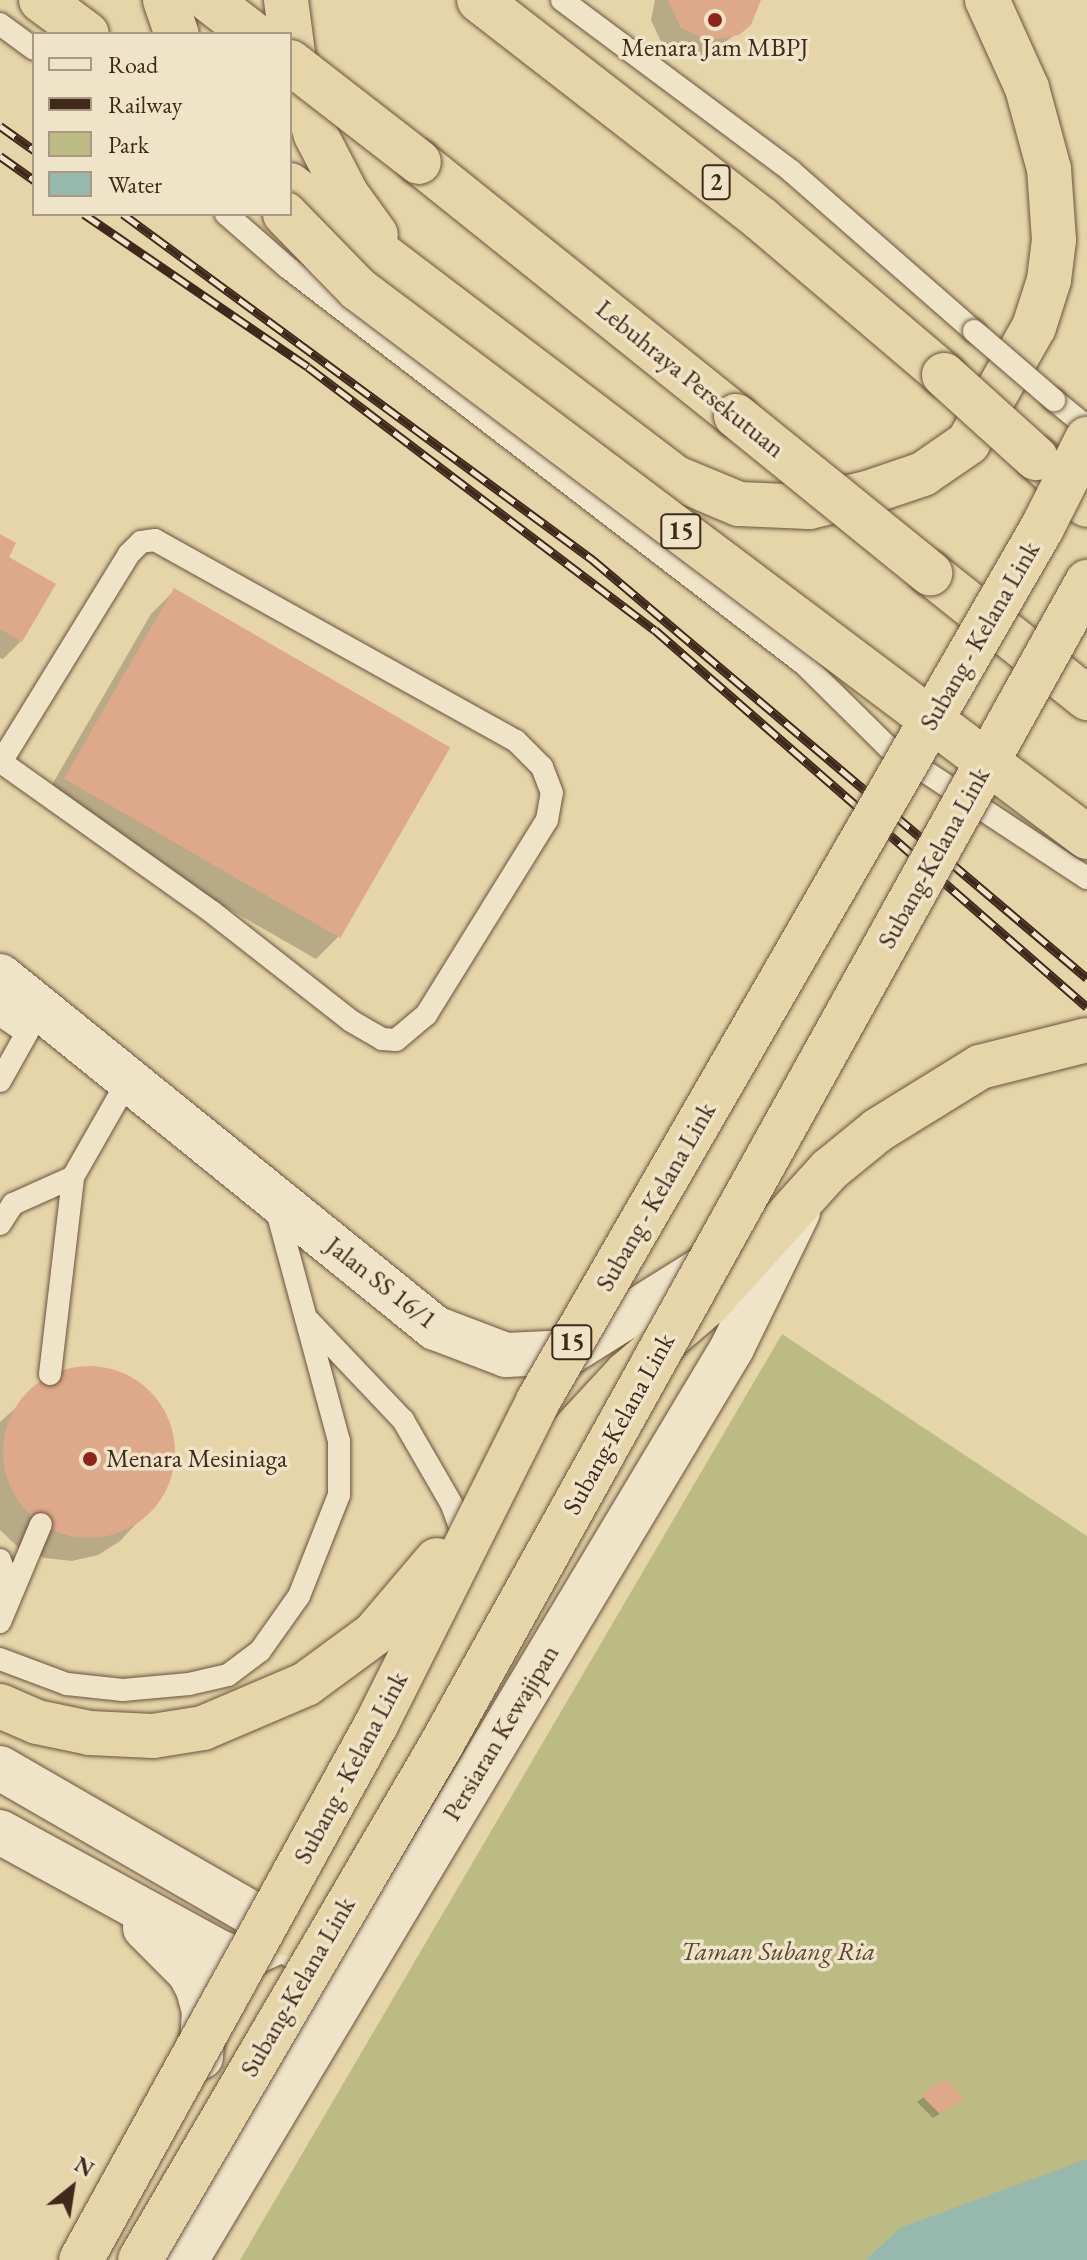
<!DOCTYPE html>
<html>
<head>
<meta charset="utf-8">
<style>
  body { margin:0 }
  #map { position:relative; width:1087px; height:2260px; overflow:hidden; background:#e6d5a9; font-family:"EB Garamond",serif }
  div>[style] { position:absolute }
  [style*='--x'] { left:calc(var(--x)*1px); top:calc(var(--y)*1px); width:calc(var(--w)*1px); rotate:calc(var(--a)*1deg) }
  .green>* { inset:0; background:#bcbb83 }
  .water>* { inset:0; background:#96b8ad }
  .shadow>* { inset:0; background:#0003 }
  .building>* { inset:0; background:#dea98a; transform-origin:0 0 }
  .round { border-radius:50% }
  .roads { filter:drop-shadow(0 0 2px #6a533e) drop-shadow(0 0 2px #6a533e) }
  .service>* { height:22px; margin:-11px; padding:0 11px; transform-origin:11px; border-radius:11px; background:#efe4c7 }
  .tertiary>* { height:44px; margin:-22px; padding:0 22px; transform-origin:22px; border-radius:22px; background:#efe4c7 }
  .secondary>* { height:44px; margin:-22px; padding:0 22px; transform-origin:22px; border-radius:22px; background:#efe4c7 }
  .trunk>* { height:44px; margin:-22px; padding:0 22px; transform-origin:22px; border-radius:22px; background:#e6d5a9 }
  .rail>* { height:9px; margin-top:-4.5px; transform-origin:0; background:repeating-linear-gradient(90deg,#efe4c7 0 18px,#40281b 0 36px); box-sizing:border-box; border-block:2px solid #40281b }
  .bridges { filter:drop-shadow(0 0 2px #6a533e) drop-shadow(0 0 2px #6a533e) }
  .service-bridge>* { height:22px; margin:-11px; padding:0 11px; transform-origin:11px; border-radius:11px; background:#efe4c7 }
  .primary-bridge>* { height:44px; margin:-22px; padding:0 22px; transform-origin:22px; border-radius:22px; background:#e6d5a9 }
  .trunk-bridge>* { height:44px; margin:-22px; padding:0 22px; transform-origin:22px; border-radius:22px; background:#e6d5a9 }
  .dots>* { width:22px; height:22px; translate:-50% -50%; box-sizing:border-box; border:4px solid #efe4c7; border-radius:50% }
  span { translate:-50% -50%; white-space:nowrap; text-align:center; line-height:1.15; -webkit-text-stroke:7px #efe4c7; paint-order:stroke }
  .shield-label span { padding:2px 6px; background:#efe4c7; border:2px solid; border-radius:6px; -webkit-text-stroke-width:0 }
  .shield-label { font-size:24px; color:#40281b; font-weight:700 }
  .poi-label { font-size:26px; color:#40281b }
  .left { translate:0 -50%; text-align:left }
  .street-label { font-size:26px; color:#40281b }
  .park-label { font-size:26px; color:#594530; font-style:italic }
  .legend { position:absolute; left:32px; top:32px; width:260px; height:184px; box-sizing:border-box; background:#efe4c7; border:2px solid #a99982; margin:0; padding:10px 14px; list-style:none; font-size:24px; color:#40281b }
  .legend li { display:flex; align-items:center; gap:16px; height:40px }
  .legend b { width:40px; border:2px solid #a99982 }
  .north { position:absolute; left:32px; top:2148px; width:80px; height:80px; -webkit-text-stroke:6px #efe4c7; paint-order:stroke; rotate:30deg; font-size:22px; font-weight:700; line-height:32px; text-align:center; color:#40281b }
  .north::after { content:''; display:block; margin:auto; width:28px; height:36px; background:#40281b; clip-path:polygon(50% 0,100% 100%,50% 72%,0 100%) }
</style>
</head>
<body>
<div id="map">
  <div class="green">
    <div style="clip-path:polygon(782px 1334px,1087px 1536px,1087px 2260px,240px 2260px)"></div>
  </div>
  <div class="water">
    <div style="clip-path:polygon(1087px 2159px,1087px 2260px,866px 2260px,900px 2228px)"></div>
  </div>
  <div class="shadow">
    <div style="clip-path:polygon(655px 0,758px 0,749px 24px,704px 58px,674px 54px,663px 46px,651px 20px)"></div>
    <div style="clip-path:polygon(0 536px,21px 641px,3px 659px,0 658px)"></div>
    <div style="clip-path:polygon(174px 591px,339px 936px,316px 959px,42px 802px,151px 614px)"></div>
    <div style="clip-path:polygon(79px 1367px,109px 1369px,133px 1379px,154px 1397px,174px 1445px,172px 1472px,162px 1496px,120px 1541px,98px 1555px,72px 1561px,45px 1558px,18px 1547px,0 1530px,0 1422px,51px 1376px)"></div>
    <div style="clip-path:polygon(946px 2081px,955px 2104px,933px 2118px,917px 2102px)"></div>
  </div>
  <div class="building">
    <div style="clip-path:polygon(668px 0,761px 0,751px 25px,739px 35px,708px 41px,681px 28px)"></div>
    <div style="clip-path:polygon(0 534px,16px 543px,9px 557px,56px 584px,22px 642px,0 629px)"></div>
    <div style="left:174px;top:588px;width:319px;height:220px;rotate:30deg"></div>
    <div class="round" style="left:3px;top:1366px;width:172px;height:172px"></div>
    <div style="clip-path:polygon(946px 2078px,964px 2099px,940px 2114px,921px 2095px)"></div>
  </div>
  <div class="roads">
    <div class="service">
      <div style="--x:562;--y:0;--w:286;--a:36.7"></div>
      <div style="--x:791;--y:171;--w:243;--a:41.2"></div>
      <div style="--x:0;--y:24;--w:42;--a:36.3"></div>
      <div style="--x:226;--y:214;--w:81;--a:41"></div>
      <div style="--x:287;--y:267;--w:652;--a:37.52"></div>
      <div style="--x:804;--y:664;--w:118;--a:44.7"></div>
      <div style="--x:888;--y:747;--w:238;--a:33.4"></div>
      <div style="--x:1054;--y:400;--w:43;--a:39.3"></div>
      <div style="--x:0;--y:762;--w:1;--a:0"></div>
      <div style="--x:1;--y:762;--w:259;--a:35.4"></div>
      <div style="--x:212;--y:912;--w:177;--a:38.1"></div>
      <div style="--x:351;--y:1021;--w:36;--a:30"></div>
      <div style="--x:382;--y:1039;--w:14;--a:4"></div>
      <div style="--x:396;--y:1040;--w:39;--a:-40"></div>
      <div style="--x:426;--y:1015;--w:229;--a:-58.2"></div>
      <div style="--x:547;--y:820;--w:27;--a:-80"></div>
      <div style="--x:552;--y:793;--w:28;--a:-111"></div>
      <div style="--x:542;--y:767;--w:37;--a:-135"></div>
      <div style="--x:516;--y:741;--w:413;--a:-150.9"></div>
      <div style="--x:155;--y:540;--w:14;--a:172"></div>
      <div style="--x:141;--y:542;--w:17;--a:135"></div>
      <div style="--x:129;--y:554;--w:244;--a:121.6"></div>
      <div style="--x:0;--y:1015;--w:32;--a:34"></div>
      <div style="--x:0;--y:1081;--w:84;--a:-60.7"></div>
      <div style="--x:0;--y:1224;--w:24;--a:-57"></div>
      <div style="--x:13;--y:1204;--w:66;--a:-24.2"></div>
      <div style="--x:309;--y:1321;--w:137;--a:46.5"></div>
      <div style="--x:403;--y:1420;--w:98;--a:60"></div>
      <div style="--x:452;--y:1505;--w:38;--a:70"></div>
      <div style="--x:50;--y:1374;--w:198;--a:-83.3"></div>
      <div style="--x:73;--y:1177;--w:113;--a:-60.3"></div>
      <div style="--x:0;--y:1560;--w:34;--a:71"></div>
      <div style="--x:0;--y:1622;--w:106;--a:-67.3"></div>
      <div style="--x:0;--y:1659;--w:72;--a:20.5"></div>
      <div style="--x:67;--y:1684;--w:56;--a:6.1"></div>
      <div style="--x:123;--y:1690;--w:66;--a:-5.2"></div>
      <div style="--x:189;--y:1684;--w:40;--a:-13"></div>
      <div style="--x:228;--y:1675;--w:40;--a:-37"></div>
      <div style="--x:260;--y:1651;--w:67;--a:-54.7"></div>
      <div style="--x:299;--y:1596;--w:109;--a:-68.4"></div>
      <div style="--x:339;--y:1495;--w:54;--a:-90"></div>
      <div style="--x:339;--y:1441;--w:242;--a:-105.1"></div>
    </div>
    <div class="tertiary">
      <div style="--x:0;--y:976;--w:560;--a:38.98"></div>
      <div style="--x:435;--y:1328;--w:76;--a:20.8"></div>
      <div style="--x:506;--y:1355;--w:64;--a:-2.7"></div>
      <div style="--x:570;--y:1352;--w:170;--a:-32"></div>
    </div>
    <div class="secondary">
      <div style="--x:0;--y:1768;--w:332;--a:30"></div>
      <div style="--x:287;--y:1934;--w:14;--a:60"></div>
      <div style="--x:0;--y:1832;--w:252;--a:28.7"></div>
      <div style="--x:221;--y:1953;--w:19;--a:18"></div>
      <div style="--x:239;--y:1959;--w:42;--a:-24.1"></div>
      <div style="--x:145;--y:1928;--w:62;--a:45"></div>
      <div style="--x:189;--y:1972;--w:19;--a:62"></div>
      <div style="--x:198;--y:1989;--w:24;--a:75"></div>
      <div style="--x:204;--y:2012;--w:45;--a:93.8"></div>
      <div style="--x:186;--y:2260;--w:1063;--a:-59.09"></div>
      <div style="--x:732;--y:1348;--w:151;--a:-64.1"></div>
    </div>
    <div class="trunk">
      <div style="--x:41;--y:0;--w:57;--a:36.5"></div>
      <div style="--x:165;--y:0;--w:36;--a:71"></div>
      <div style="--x:209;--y:0;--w:56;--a:37.7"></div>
      <div style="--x:286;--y:0;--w:69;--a:82.5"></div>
      <div style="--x:295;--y:68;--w:70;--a:72.6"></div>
      <div style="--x:316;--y:135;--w:68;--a:62.7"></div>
      <div style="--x:347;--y:195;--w:49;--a:54.1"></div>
      <div style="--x:479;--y:0;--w:357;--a:37.8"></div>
      <div style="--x:761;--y:219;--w:240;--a:40.4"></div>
      <div style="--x:419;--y:162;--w:406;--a:38.7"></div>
      <div style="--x:290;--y:185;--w:482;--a:37.2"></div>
      <div style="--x:674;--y:477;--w:70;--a:22.6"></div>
      <div style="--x:739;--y:504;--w:70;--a:2.5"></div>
      <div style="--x:809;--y:507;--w:60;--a:-13.6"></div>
      <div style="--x:867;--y:493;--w:59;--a:-18.7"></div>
      <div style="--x:923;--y:474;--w:55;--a:-34.6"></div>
      <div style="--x:968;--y:443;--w:133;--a:-60.4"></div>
      <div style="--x:1034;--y:327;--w:49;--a:-72.3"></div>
      <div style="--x:1049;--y:280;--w:40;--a:-82.9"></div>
      <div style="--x:1054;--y:240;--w:71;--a:-94"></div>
      <div style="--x:1049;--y:169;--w:84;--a:-105.2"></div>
      <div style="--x:1027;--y:88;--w:97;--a:-114.4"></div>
      <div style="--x:1038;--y:459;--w:67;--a:43.2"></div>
      <div style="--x:930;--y:573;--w:201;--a:38.5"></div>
      <div style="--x:287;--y:1934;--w:568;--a:-60.59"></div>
      <div style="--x:566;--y:1439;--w:88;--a:-47.3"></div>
      <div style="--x:626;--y:1374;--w:108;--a:-40.5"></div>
      <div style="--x:708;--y:1304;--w:181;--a:-47.9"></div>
      <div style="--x:829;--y:1170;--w:63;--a:-39.2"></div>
      <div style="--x:878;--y:1130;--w:120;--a:-31.7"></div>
      <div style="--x:980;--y:1067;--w:110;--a:-14.2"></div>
    </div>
  </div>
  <div class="rail">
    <div style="--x:0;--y:126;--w:42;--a:35.2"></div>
    <div style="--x:0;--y:156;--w:42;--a:35.2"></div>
    <div style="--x:84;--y:214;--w:271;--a:34.3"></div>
    <div style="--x:308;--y:367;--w:435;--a:37.2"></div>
    <div style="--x:655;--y:630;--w:573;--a:41.11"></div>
    <div style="--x:123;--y:214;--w:584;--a:36.36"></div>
    <div style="--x:593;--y:560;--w:647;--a:40.24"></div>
  </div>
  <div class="bridges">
    <div class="service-bridge">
      <div style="--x:974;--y:331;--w:106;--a:40.8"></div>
    </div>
    <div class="primary-bridge">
      <div style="--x:0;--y:1706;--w:40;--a:23.4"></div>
      <div style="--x:37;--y:1722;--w:54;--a:11.7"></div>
      <div style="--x:90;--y:1733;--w:63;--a:2.7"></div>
      <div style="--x:153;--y:1736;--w:51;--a:-9.1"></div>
      <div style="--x:203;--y:1728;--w:112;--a:-23.1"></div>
      <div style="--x:306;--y:1684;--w:84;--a:-36.3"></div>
      <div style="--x:374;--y:1634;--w:97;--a:-49.6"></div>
      <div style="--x:81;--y:2260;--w:613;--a:-61.14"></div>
      <div style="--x:377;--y:1723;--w:360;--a:-63.4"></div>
      <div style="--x:538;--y:1401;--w:1008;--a:-60"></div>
      <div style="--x:1042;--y:528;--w:100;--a:-63.2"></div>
      <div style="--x:140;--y:2260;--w:594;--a:-59.68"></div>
      <div style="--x:440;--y:1747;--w:1333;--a:-60.95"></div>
    </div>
    <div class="trunk-bridge">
      <div style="--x:290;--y:62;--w:163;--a:37.8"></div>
      <div style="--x:285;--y:214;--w:105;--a:45.8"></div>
      <div style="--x:358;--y:289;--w:912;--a:36.93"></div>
      <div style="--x:944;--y:375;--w:124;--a:42.1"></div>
      <div style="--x:736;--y:416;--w:250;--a:39"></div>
    </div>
  </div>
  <div class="dots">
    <div style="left:715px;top:20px;background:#8f2418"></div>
    <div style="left:90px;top:1459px;background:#8f2418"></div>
  </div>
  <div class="shield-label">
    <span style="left:716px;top:182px">2</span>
    <span style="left:681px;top:531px">15</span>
    <span style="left:572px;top:1342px">15</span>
  </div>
  <div class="poi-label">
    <span style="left:715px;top:48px">Menara Jam MBPJ</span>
    <span class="left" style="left:106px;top:1459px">Menara Mesiniaga</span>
  </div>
  <div class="street-label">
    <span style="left:690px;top:379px;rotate:39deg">Lebuhraya Persekutuan</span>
    <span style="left:980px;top:636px;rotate:-60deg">Subang - Kelana Link</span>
    <span style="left:934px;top:858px;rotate:-61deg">Subang-Kelana Link</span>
    <span style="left:656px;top:1197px;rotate:-60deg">Subang - Kelana Link</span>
    <span style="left:381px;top:1283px;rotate:38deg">Jalan SS 16/1</span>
    <span style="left:619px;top:1424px;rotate:-61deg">Subang-Kelana Link</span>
    <span style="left:501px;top:1733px;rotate:-59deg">Persiaran Kewajipan</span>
    <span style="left:351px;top:1768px;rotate:-62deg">Subang - Kelana Link</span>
    <span style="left:298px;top:1987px;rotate:-60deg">Subang-Kelana Link</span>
  </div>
  <div class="park-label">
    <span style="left:778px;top:1952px">Taman Subang Ria</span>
  </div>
  <ul class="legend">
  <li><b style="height:10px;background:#efe4c7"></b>Road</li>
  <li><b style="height:10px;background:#40281b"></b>Railway</li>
  <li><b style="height:22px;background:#bcbb83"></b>Park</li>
  <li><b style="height:22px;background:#96b8ad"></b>Water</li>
  </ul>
  <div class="north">N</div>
</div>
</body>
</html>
